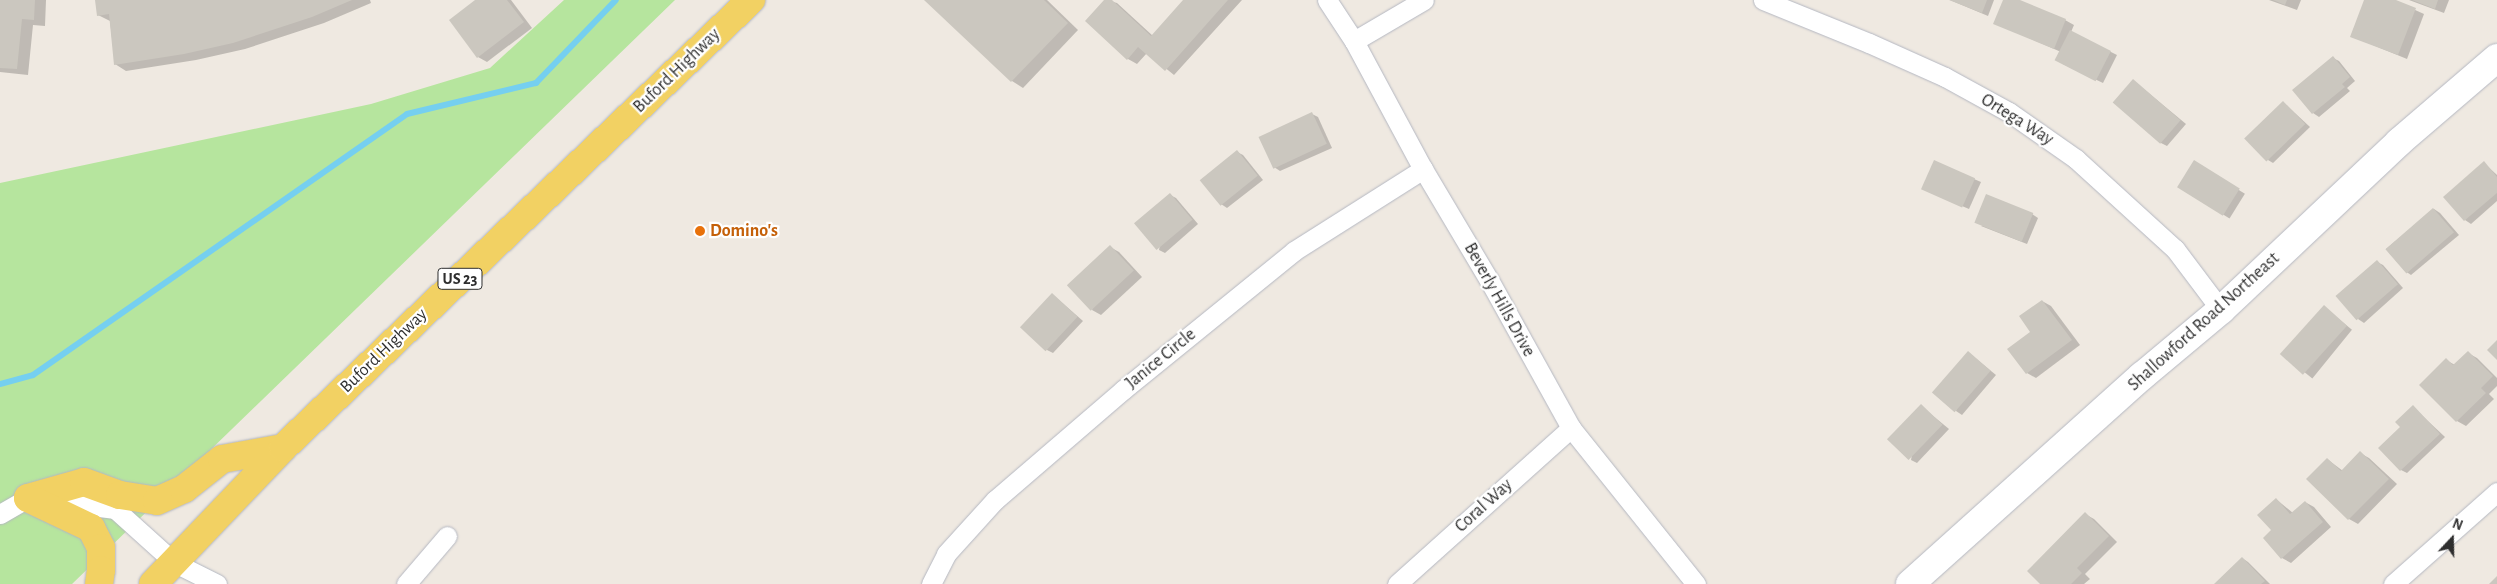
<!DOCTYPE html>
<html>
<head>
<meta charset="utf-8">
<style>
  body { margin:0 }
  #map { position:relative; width:2497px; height:584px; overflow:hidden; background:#efe9e1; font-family:"Alegreya Sans",sans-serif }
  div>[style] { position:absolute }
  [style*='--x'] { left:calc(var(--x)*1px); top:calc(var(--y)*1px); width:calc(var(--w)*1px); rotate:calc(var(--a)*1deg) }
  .green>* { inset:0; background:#b6e59e }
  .shadow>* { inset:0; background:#0003; transform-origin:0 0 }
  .stream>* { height:6px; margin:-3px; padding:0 3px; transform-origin:3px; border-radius:3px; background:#75cff0 }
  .building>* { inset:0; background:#cbc7bf; transform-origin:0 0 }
  .roads { filter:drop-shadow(0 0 1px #b4b7c1) drop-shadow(0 0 1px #b4b7c1) }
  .street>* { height:19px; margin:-9.5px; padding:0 9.5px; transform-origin:9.5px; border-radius:9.5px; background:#fff }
  .secondary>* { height:28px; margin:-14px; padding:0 14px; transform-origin:14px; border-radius:14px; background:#fff }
  .primary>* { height:28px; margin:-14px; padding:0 14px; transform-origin:14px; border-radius:14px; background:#f2d163 }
  .dots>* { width:14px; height:14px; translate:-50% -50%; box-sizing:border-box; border:2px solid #fff; border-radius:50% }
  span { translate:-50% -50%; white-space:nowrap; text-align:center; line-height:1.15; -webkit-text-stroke:4.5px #fff; paint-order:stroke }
  .shield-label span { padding:1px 4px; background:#fff; border:1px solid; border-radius:4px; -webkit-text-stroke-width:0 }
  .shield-label { font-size:16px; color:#2e2e2e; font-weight:700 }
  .street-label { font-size:18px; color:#2e2e2e }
  .food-label { font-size:18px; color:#c56008; font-weight:700 }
  .left { translate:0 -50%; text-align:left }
  .north { position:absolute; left:2427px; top:514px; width:50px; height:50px; -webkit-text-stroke:4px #fff; paint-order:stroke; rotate:21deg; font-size:14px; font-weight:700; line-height:20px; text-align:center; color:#2e2e2e }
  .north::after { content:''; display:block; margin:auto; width:18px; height:22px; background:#2e2e2e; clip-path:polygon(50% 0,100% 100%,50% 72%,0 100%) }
</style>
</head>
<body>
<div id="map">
  <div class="green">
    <div style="clip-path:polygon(564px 0,675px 0,72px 584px,0 584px,0 183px,371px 104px,490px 68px)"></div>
  </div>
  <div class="shadow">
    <div style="clip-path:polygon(0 0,46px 0,45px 26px,33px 25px,28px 75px,0 72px)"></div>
    <div style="clip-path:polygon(96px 0,370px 0,371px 3px,324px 23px,245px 49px,196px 60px,126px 71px,115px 64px,110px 21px,98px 15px)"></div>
    <div style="clip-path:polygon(478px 0,511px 0,532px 28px,487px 62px,478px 57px)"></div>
    <div style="clip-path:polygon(926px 0,1047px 0,1078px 30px,1023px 88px,1012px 81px)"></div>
    <div style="clip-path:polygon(1106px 0,1117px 3px,1153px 36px,1185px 0,1242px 0,1174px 75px,1147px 53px,1137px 64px,1128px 59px)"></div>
    <div style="clip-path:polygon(1950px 0,1994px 0,1988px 16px)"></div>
    <div style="clip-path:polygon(2004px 0,2017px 0,2065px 20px,2074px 25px,2071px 32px,2117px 55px,2103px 83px,2063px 64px,2061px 52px,1995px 23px)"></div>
    <div style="clip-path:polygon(2269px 0,2301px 0,2297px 10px)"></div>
    <div style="clip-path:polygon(2365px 0,2393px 0,2424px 14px,2407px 59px,2351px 36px)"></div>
    <div style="clip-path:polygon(2409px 0,2449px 0,2444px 13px)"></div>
    <div style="clip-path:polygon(2333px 58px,2339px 61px,2355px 81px,2347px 88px,2350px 91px,2319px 117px,2313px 113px,2294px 90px)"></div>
    <div style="clip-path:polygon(2134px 81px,2186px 124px,2167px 146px,2161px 143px)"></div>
    <div style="clip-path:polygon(2284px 103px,2310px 127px,2273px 163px,2268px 160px)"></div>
    <div style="clip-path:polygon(1312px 114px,1318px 117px,1332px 148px,1280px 171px,1274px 167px,1261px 137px)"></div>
    <div style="clip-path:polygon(1237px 152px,1243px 155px,1263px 180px,1227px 208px,1221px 204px,1201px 180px)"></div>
    <div style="clip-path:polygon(1934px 162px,1981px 182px,1969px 209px,1929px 192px)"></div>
    <div style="left:2194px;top:162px;width:60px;height:29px;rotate:32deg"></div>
    <div style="clip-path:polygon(2484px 163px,2497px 175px,2497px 201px,2471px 224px,2465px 220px)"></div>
    <div style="clip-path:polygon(1170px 195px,1176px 198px,1198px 224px,1165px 253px,1159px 250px)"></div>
    <div style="clip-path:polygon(2434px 209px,2440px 213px,2459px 235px,2411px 275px,2405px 271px,2386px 249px)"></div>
    <div style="clip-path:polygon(2032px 214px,2038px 218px,2027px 244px,1981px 226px)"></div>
    <div style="clip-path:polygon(1110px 247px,1119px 252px,1142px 277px,1101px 315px,1092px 310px)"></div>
    <div style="clip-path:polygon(2377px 262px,2383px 265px,2403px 288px,2364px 323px,2358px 319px)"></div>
    <div style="clip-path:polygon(1052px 294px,1083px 321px,1053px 353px,1047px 350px)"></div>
    <div style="clip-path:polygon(2042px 301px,2051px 306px,2080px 345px,2036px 378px,2027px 373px,2032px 332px)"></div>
    <div style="left:2324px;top:307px;width:36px;height:63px;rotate:39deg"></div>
    <div style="clip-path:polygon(1969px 353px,1996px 375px,1962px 415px,1956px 411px)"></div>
    <div style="clip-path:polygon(2468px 353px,2477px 358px,2497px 378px,2497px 386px,2489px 394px,2494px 399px,2466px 426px,2457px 421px,2446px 360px,2455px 365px)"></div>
    <div style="clip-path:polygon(1921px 406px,1949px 429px,1917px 463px,1911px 460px)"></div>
    <div style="clip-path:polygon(2413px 407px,2445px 437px,2407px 473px,2401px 470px,2401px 427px)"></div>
    <div style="clip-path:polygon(2360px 453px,2369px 458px,2397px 484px,2358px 524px,2349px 519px,2308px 479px,2327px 459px,2343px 471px)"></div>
    <div style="clip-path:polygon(2276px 499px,2293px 513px,2305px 502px,2314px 507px,2331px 527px,2291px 563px,2282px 558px,2273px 531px)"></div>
    <div style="clip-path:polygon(2085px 514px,2094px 519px,2117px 542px,2085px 574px,2090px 579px,2084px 584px,2042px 584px)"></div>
    <div style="clip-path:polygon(2242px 558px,2248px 562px,2270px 584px,2215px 584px)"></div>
  </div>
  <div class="stream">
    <div style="--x:0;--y:384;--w:34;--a:-15"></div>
    <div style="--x:33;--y:375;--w:456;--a:-34.9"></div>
    <div style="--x:407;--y:114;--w:133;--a:-13.5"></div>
    <div style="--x:536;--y:83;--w:115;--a:-46.1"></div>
  </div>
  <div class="building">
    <div style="clip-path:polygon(0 0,35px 0,34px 20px,22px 19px,17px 69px,0 68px)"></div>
    <div style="clip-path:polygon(95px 0,352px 0,312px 17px,233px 43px,184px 54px,114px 65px,109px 14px,97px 16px)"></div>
    <div style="clip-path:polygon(475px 0,507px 0,524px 22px,477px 58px,449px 20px)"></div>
    <div style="clip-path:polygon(924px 0,1044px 0,1068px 23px,1011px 82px)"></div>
    <div style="clip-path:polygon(1104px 0,1112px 0,1151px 36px,1183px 0,1228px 0,1165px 71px,1138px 47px,1127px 60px,1085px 21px)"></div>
    <div style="clip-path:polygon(1949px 0,1987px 0,1982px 13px)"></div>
    <div style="clip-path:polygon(2003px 0,2020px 0,2066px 19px,2054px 49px,1993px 24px)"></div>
    <div style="clip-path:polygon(2273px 0,2287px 0,2285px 5px)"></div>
    <div style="clip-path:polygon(2364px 0,2396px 0,2416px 8px,2398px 55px,2350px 37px)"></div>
    <div style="clip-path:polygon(2412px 0,2438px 0,2435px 9px)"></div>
    <div style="left:2070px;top:30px;width:46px;height:34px;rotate:27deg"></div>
    <div style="clip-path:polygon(2333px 56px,2350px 77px,2342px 84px,2345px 87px,2312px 114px,2292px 90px)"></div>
    <div style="left:2133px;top:79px;width:63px;height:31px;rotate:41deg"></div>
    <div style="left:2283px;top:101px;width:32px;height:54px;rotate:46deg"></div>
    <div style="left:1312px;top:112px;width:35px;height:59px;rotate:65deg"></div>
    <div style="left:1237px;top:150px;width:33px;height:48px;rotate:51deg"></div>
    <div style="left:1934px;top:160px;width:45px;height:32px;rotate:24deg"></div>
    <div style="left:2194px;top:160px;width:54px;height:32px;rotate:32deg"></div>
    <div style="clip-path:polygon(2484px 161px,2497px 177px,2497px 193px,2464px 221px,2443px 197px)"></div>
    <div style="left:1170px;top:193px;width:35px;height:47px;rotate:50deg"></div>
    <div style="left:1986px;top:194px;width:51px;height:31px;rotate:22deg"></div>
    <div style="left:2433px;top:208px;width:32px;height:63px;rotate:49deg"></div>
    <div style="left:1110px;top:245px;width:35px;height:59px;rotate:47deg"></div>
    <div style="left:2377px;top:260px;width:32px;height:55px;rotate:49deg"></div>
    <div style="left:1052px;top:293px;width:35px;height:47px;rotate:43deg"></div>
    <div style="clip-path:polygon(2042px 300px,2072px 340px,2026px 374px,2007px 349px,2030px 332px,2019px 316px)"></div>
    <div style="left:2324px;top:305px;width:31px;height:66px;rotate:42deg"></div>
    <div style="clip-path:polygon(2497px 340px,2497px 360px,2487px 350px)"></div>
    <div style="left:1968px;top:351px;width:30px;height:55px;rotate:41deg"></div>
    <div style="clip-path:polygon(2468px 351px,2493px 376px,2481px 388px,2486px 393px,2456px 422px,2419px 385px,2446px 358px,2453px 365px)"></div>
    <div style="left:1921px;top:404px;width:30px;height:49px;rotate:44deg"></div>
    <div style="clip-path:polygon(2413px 405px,2440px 434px,2400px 471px,2378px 448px,2400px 427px,2395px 422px)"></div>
    <div style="clip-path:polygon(2360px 451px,2389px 479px,2348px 520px,2306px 479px,2327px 458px,2341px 471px)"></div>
    <div style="clip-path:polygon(2276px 498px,2290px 514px,2305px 501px,2323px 522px,2281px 559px,2263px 538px,2271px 530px,2257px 515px)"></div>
    <div style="clip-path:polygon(2085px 512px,2109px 536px,2077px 568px,2082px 573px,2071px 584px,2040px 584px,2027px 571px)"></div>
    <div style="clip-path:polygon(2242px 557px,2265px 581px,2261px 584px,2214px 584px)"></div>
    <div style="clip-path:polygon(2497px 576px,2497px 584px,2489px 584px)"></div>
  </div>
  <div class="roads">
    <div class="street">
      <div style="--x:1327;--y:0;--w:49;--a:56.6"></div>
      <div style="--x:1354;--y:41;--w:145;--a:61.7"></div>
      <div style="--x:1423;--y:169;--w:129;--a:59.3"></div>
      <div style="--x:1489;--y:280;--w:169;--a:61"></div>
      <div style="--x:1571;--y:428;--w:200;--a:51.3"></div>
      <div style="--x:1763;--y:0;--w:114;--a:22.1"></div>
      <div style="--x:1869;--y:43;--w:83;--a:24.1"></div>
      <div style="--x:1945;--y:77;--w:73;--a:28.7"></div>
      <div style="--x:2009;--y:112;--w:82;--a:35"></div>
      <div style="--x:2076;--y:159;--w:134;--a:42.3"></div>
      <div style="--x:2175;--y:249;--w:76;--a:53"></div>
      <div style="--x:1354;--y:41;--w:81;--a:-30.4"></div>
      <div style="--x:0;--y:514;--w:32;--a:-30"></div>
      <div style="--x:28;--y:498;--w:88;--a:7.2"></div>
      <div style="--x:115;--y:509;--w:81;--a:42"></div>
      <div style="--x:175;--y:563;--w:47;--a:26.6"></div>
      <div style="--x:406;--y:584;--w:63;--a:-49.5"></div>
      <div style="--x:931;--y:584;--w:34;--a:-63"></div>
      <div style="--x:946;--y:554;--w:73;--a:-47.8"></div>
      <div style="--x:995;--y:500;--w:169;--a:-40.7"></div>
      <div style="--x:1123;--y:390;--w:220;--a:-39.1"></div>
      <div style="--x:1294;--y:251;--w:153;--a:-32.4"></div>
      <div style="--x:1397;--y:584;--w:234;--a:-41.9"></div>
      <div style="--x:2393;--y:584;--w:139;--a:-41.5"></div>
    </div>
    <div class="secondary">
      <div style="--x:1910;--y:584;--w:312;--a:-41.9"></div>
      <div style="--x:2142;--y:376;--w:103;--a:-39.9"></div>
      <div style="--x:2221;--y:310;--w:245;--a:-43.3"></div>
      <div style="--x:2399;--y:142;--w:129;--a:-40.6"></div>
    </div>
    <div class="primary">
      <div style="--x:28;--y:498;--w:58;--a:-15.9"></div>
      <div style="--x:84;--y:482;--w:38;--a:20"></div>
      <div style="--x:120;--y:495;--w:37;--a:9"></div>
      <div style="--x:157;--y:501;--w:30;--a:-24"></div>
      <div style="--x:184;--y:489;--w:48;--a:-38.3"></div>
      <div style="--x:222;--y:459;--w:62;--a:-10.2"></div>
      <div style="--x:28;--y:498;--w:70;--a:25.5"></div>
      <div style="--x:91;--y:528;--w:22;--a:63"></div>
      <div style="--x:101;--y:548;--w:22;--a:90"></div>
      <div style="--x:101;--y:570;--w:14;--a:98"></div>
      <div style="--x:153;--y:584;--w:188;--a:-46.3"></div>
      <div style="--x:283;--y:448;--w:648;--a:-43.75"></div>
    </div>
  </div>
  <div class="dots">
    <div style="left:700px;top:231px;background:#e8710a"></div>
  </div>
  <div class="shield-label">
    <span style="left:460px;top:279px">US 23</span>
  </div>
  <div class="street-label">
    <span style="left:677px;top:71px;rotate:-44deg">Buford Highway</span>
    <span style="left:2017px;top:120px;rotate:32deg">Ortega Way</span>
    <span style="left:1499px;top:300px;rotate:61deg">Beverly Hills Drive</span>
    <span style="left:2204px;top:322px;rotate:-42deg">Shallowford Road Northeast</span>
    <span style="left:384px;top:351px;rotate:-44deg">Buford Highway</span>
    <span style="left:1161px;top:359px;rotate:-39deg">Janice Circle</span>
    <span style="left:1484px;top:506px;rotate:-42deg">Coral Way</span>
  </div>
  <div class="food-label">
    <span class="left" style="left:710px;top:231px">Domino's</span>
  </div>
  <div class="north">N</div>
</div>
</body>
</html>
